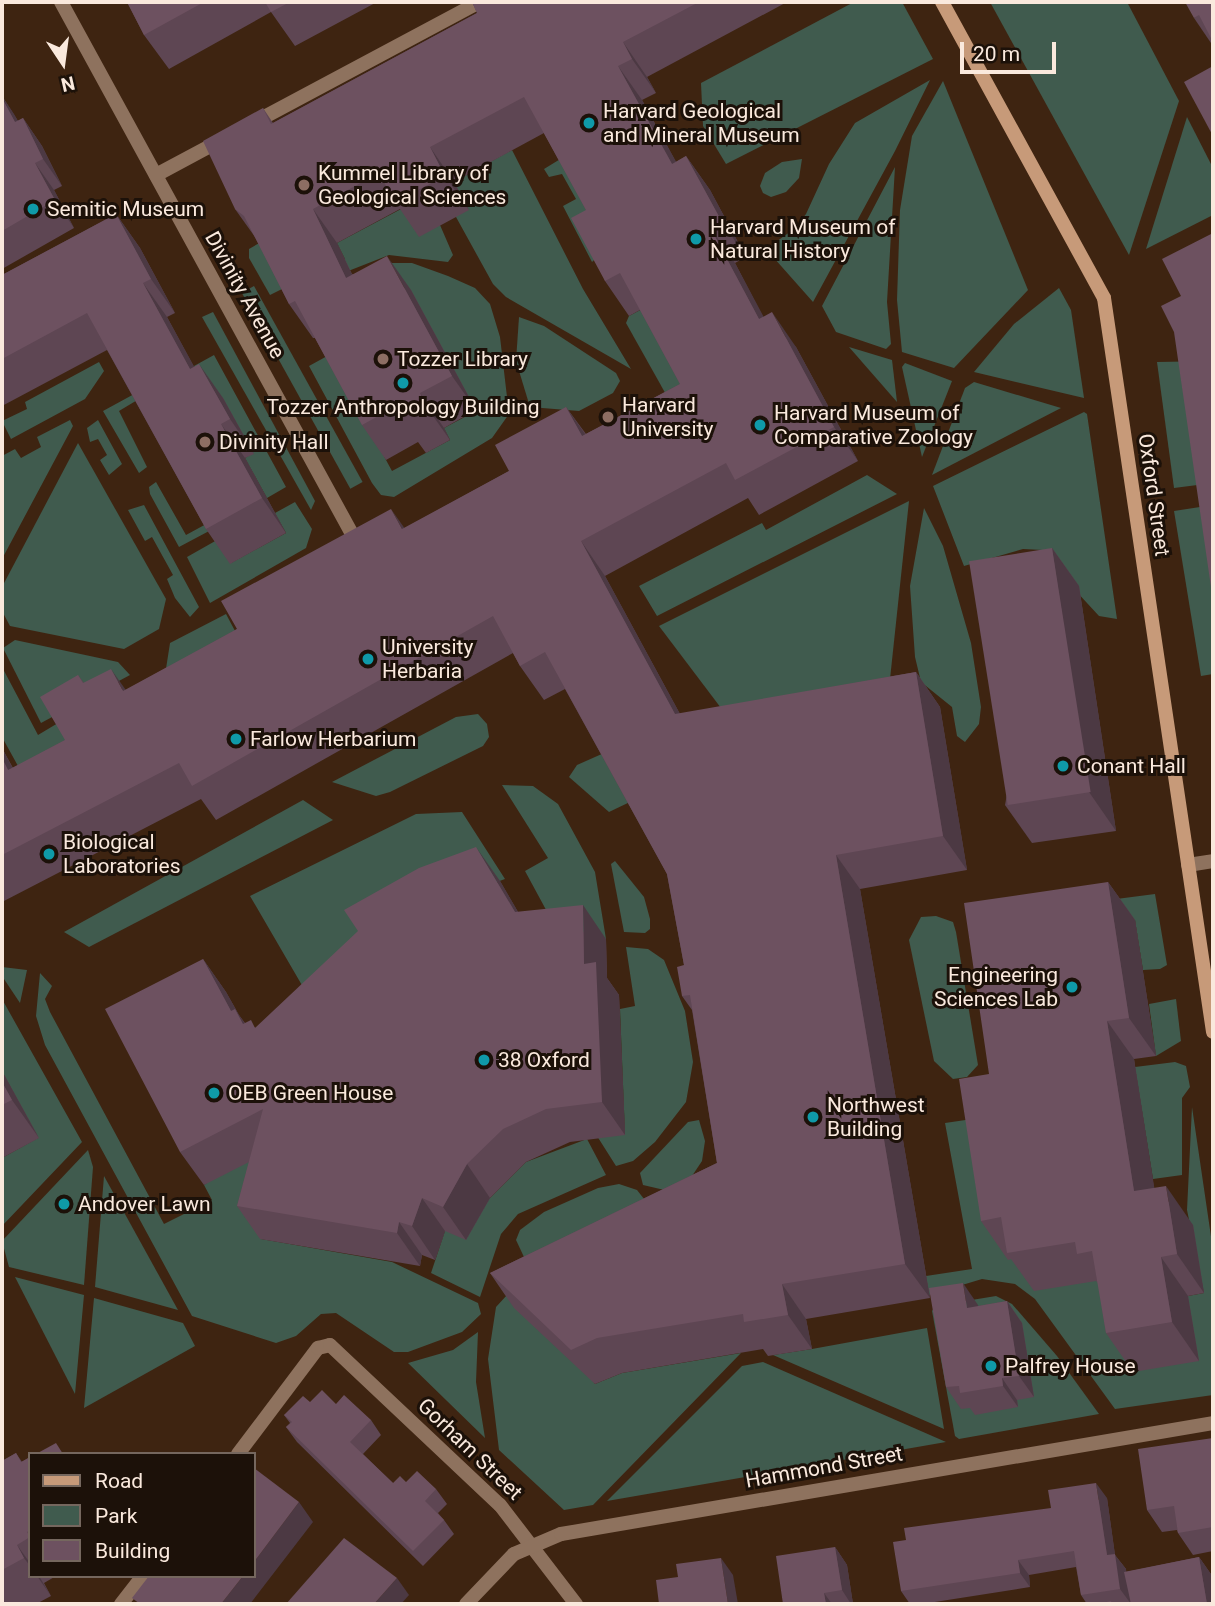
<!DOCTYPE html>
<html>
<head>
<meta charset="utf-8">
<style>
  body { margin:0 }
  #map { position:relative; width:1215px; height:1606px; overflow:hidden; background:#3e2411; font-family:Roboto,sans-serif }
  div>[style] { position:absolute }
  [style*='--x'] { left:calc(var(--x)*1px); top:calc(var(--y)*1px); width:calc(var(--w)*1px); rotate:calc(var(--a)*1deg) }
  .green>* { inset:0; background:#405b4e; transform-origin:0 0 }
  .street>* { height:14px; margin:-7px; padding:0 7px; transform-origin:7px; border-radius:7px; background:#8e725e }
  .secondary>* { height:14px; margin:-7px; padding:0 7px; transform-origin:7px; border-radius:7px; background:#c79a79 }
  .wall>* { inset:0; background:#5e4653 }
  .shaded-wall>* { inset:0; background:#4c3943 }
  .building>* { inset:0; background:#6d5160; transform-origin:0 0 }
  .dots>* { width:19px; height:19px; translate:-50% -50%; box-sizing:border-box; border:4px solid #1c1109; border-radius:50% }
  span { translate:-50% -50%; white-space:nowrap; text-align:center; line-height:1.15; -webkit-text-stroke:6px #1c1109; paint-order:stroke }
  .poi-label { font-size:21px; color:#fae9dd }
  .left { translate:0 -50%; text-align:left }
  .right { translate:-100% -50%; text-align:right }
  .street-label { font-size:21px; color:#fae9dd }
  .frame { position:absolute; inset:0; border:4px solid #fae9dd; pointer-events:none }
  .legend { position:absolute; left:28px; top:1452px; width:228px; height:126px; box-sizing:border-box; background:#1c1109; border:2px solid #75675e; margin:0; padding:9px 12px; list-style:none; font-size:21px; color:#fae9dd }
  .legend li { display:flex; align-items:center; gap:14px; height:35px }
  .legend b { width:35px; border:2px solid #75675e }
  .north { position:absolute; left:28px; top:28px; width:70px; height:70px; -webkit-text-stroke:5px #1c1109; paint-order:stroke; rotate:167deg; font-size:19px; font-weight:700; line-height:28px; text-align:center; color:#fae9dd }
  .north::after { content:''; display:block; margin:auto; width:24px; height:32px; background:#fae9dd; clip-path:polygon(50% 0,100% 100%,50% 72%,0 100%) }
  .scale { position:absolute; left:960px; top:42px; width:96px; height:32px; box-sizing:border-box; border:4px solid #fae9dd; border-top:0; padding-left:9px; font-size:21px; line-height:24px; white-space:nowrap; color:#fae9dd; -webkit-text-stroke:5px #1c1109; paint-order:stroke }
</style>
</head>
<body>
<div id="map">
  <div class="green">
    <div style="clip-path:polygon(854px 2px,902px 2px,933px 59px,726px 164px,703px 126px,701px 83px)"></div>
    <div style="clip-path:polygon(990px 2px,1127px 2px,1179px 101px,1129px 255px)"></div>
    <div style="clip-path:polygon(930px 80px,895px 151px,813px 302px,766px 249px,794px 229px,806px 214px,829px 164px,855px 123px)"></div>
    <div style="clip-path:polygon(943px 81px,1028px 290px,954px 368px,902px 352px,897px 300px,900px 210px,912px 136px)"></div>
    <div style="clip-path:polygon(1187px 117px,1213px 168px,1213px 215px,1146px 249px)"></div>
    <div style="clip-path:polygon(512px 150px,583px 289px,631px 369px,506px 297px,493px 284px,456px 217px,454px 182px)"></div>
    <div style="clip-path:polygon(562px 158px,610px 245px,592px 262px,563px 206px,576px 199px,562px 174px,549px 177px,544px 169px)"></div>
    <div style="clip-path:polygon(802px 159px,799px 178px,786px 192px,771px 197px,763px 193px,760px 186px,765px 173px,782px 162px)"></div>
    <div style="clip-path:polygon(895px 167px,887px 302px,891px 344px,886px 349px,836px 332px,822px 306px)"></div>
    <div style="clip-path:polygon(403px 208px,440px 225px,453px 255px,448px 262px,389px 255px,333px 277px,328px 268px,345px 259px,337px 243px)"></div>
    <div style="clip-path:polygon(261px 242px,288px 286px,270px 295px,249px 258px,249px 249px)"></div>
    <div style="clip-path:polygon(391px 263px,412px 263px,448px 276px,475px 288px,490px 304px,500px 337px,509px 414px,492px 438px,394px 497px,381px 495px,372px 483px,309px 366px,329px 355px,392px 471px,450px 440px,444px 428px,476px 411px)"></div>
    <div style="left:254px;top:286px;width:224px;height:14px;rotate:61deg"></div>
    <div style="clip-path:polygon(1059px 288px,1071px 310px,1084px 398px,974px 372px,1014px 324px)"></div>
    <div style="clip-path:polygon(644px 308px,688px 389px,668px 398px,626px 323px,629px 316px)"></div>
    <div style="clip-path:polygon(213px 312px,315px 501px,311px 510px,202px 317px)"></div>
    <div style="clip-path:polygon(519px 317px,544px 326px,616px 373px,620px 381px,613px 393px,579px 411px,530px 407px,516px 361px)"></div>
    <div style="clip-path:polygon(849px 347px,892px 360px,897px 402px)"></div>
    <div style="clip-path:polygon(214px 355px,286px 487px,267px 498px,245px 458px,253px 453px,223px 399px,214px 403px,194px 366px)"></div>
    <div style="clip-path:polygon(1213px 361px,1213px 483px,1174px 488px,1157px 362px)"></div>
    <div style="clip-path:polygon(99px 362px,104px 371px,85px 399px,11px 439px,2px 421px,27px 409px,25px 402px)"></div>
    <div style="clip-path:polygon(905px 363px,952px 381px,922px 457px,902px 367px)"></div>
    <div style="clip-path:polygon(974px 382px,1061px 408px,932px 475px,965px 388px)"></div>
    <div style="clip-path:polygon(136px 393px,139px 399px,119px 411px,147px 467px,139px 473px,103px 411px)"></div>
    <div style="clip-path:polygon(1084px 412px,1087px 414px,1117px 619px,1099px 616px,1075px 590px,1052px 553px,1043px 550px,1023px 549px,964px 566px,933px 486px)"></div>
    <div style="clip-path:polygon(70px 420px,73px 426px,2px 559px,2px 456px,15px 449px,21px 458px,41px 447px,37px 437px)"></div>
    <div style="clip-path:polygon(98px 420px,122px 464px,109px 475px,100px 460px,107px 455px,98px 439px,90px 442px,87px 428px)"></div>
    <div style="clip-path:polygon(78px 443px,166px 599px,159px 629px,124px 649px,10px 626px,2px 611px,2px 587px)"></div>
    <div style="clip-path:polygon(867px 475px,897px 494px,657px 616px,639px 586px,762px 523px,766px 530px)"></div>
    <div style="clip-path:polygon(156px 482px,186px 535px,208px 523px,211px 530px,179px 547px,150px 494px,149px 487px)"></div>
    <div style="clip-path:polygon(909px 501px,890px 679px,724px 712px,659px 626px)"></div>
    <div style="clip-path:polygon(295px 502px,312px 529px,306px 548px,210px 603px,187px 557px,217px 540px,231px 563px,286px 533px,275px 513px)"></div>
    <div style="clip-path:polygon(144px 505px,199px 607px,190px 617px,175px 598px,167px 579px,173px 575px,152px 537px,145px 541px,128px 510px)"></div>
    <div style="clip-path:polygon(1213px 505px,1213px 674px,1201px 676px,1174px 511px)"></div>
    <div style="clip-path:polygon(924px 508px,943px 546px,971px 643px,981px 707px,979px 724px,965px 742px,957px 736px,952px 707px,921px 682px,915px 657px,910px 586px)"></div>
    <div style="clip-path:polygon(226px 614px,243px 646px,163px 688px,170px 643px)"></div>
    <div style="clip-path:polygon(15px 640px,118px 662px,130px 675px,41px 723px,3px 648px)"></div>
    <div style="clip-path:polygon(2px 667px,38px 735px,58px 723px,75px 749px,34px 795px,2px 737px)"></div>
    <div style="clip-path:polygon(478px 714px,487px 724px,489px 737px,483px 746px,390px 792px,376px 796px,332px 782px,456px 717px)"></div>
    <div style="clip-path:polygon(604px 753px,632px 801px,609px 812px,569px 777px,577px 765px)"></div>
    <div style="clip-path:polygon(502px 785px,533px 786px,558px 804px,595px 872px,606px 939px,564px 943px,525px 871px,548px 858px)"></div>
    <div style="clip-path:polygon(303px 800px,333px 820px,89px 947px,64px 932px)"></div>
    <div style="clip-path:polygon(462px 812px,505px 879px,442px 902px,303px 987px,250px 896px,416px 814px)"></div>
    <div style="clip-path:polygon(615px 861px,644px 897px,650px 919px,650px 929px,645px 933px,624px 932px,611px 864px)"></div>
    <div style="clip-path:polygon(1155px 894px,1167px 965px,1160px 969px,1143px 970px,1135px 920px,1001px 914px)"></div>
    <div style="clip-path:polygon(936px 916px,953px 922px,956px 932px,978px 1065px,967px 1077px,953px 1079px,934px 1061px,909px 940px,921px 917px)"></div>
    <div style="clip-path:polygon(626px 947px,648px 949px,664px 960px,685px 1011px,693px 1062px,686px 1102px,655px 1142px,633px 1161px,616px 1166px,597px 1136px,625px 1134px,620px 1009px,635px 1006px)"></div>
    <div style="clip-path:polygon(2px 967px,27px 970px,20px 1003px,2px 976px)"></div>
    <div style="clip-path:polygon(40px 973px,52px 986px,45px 999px,50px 1012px,164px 1224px,212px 1200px,204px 1185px,273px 1135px,261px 1239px,392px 1262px,478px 1303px,481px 1314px,462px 1332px,408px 1352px,394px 1352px,336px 1313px,321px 1314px,296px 1336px,276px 1343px,192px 1316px,45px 1045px,36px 1016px)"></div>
    <div style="clip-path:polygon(2px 999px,82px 1142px,2px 1226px,2px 1158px,38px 1138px,2px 1071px)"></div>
    <div style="clip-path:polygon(1176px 999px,1181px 1041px,1156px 1056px,1149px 1004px)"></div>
    <div style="clip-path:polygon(1175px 1062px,1186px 1066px,1190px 1087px,1182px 1098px,1182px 1175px,1153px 1179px,1135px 1067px)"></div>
    <div style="clip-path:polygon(1192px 1107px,1213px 1250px,1213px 1395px,1115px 1409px,1035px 1299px,1015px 1284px,982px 1279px,929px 1295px,926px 1276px,972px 1269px,945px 1123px,986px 1117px,1008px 1259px,1028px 1256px,1102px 1280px,1188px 1296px,1204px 1293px,1187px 1210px)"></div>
    <div style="clip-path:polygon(699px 1120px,705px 1141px,702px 1161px,692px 1176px,673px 1192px,643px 1185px,640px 1173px,688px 1122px)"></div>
    <div style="clip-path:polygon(587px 1139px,606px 1175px,518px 1214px,501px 1234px,480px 1297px,431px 1273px,445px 1231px,490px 1198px,526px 1162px)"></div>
    <div style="clip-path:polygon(88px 1150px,93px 1167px,84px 1285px,9px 1267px,2px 1241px)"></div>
    <div style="clip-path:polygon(104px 1176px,178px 1310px,95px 1287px)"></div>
    <div style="clip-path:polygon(619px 1184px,637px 1190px,648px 1204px,533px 1263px,524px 1257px,516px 1240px,520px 1230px,544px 1212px,598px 1188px)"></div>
    <div style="clip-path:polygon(15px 1277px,84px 1295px,75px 1394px)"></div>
    <div style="clip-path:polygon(519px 1282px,595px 1384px,622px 1373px,741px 1353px,593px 1505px,564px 1510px,499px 1450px,488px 1359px,496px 1307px)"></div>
    <div style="clip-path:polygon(996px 1296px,1012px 1304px,1057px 1356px,1099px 1414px,959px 1439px,955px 1436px,932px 1311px,935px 1306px)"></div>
    <div style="clip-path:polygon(94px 1298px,183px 1323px,195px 1346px,84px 1408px)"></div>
    <div style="clip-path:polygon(927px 1328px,944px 1429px,773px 1355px,812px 1349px)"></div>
    <div style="clip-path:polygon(478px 1332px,476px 1382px,485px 1438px,408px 1363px,453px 1350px)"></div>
    <div style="clip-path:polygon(763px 1362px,946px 1442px,607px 1501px,742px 1366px)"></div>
  </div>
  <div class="street">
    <div style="--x:61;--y:2;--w:606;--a:61.32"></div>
    <div style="--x:253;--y:123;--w:257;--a:-28.1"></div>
    <div style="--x:156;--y:175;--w:76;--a:-28.2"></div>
    <div style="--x:1188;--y:865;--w:25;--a:-9"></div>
    <div style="--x:238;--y:1454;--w:133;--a:-53"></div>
    <div style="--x:318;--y:1348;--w:12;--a:-14"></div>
    <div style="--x:330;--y:1345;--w:233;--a:43.3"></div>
    <div style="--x:500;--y:1505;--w:125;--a:52.5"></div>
    <div style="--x:121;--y:1604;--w:36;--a:-52"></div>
    <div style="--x:466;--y:1604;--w:69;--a:-46.2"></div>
    <div style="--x:514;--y:1554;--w:51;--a:-23.1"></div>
    <div style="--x:561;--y:1534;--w:661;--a:-9.66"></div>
  </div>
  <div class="secondary">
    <div style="--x:942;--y:2;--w:337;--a:61.3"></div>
    <div style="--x:1104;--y:298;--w:742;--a:81.55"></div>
  </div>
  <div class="wall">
    <div style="clip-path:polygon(127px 2px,377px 2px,295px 46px,271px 12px,169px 69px,144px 35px)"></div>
    <div style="clip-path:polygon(472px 2px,787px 2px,647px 77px,656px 93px,642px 100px,676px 162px,686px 156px,710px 190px,746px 257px,735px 263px,763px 317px,796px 347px,858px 461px,759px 515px,748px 498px,605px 576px,680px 714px,916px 672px,940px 707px,967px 870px,860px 889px,930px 1298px,806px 1319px,812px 1349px,768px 1356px,763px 1349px,622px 1373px,595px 1384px,514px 1308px,490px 1273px,717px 1163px,692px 1010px,682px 996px,684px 965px,667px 874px,565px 689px,544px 700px,520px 666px,513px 653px,216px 820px,201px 799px,2px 902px,2px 748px,13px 768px,65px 740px,78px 675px,84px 683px,126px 690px,237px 629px,405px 528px,509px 471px,566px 407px,586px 434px,680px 384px,640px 310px,629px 316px,605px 281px,586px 210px,544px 133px,454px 182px,469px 210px,419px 237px,400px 209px,337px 243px,352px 274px,411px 290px,476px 410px,444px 428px,450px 440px,426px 453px,418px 442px,386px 460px,362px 425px,315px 338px,313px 338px,289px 304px,255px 237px,235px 209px,263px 108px,273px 123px,477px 13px)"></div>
    <div style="clip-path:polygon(1213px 2px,1213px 46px,1194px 18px)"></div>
    <div style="clip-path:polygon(2px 96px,18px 121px,23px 118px,42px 146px,62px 186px,54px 190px,74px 228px,2px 269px)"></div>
    <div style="clip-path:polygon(116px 214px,140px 248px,175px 313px,167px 317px,194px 367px,223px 398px,254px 454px,245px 458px,286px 533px,230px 564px,206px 529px,107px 350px,2px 406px,2px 275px)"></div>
    <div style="clip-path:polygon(1052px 548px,1079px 586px,1116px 831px,1032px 843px,1005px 805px)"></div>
    <div style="clip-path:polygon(500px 881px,518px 912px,606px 939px,607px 978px,619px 995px,625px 1135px,570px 1142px,526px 1162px,490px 1198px,466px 1240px,445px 1231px,435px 1260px,422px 1255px,420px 1266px,260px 1239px,237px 1206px,249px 1162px,204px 1185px,180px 1152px,203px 959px,226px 992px,239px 1015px,245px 1023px,256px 1028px)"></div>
    <div style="clip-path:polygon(1108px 882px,1135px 920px,1156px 1056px,1134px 1059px,1154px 1188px,1193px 1225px,1204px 1293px,1188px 1296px,1199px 1361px,1133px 1372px,1106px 1333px,1098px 1283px,1096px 1281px,1034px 1291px,1011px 1259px,1008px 1260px,981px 1221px,989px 1074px)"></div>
    <div style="clip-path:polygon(2px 1071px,39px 1138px,2px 1158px)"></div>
    <div style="clip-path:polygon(1007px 1301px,1022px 1323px,1034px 1397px,1017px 1400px,1018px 1407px,975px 1415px,970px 1408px,961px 1409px,946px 1387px,978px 1305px,978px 1306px)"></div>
    <div style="clip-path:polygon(310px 1402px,336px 1404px,371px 1420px,381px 1435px,363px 1454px,393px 1483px,406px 1482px,436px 1489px,447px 1504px,438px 1513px,444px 1520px,454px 1534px,423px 1566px,297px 1442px,286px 1427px,290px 1423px,284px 1415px)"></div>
    <div style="clip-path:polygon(1213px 1438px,1213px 1551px,1193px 1555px,1178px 1533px,1177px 1530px,1162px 1532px,1147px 1510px)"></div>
    <div style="clip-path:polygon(16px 1453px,22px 1462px,30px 1457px,30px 1576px,56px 1576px,44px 1583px,51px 1596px,36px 1604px,2px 1604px,2px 1461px)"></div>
    <div style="clip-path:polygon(1107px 1498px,1115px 1555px,1126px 1569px,1126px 1572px,1199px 1557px,1213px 1577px,1213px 1604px,1087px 1604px,1081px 1595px,1076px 1567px,1029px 1575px,1030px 1587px,922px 1604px,910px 1604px,901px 1591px,906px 1540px)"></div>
    <div style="clip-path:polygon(835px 1547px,847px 1565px,853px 1604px,783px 1604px)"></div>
  </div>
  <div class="shaded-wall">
    <div style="clip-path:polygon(623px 42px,647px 77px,656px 93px,632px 59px)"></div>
    <div style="clip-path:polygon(618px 66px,642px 100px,696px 198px,672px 164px)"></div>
    <div style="clip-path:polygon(2px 96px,14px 114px,34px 150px,15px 122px,2px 98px)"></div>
    <div style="clip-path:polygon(23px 118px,42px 146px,62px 186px,43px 159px)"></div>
    <div style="clip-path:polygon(430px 147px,454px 182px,469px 210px,445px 176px)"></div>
    <div style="clip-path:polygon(686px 156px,710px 190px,746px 257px,722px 222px)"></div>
    <div style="clip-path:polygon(35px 163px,54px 190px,74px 228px,55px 200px)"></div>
    <div style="clip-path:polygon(313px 209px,337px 243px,370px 312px,346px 278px)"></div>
    <div style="clip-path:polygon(116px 214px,140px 248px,175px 313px,151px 279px)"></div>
    <div style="clip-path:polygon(711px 229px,735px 263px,783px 353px,759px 319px)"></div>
    <div style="clip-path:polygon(387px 256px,411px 290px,476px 410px,452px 376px)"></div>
    <div style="clip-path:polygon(143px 283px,167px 317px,214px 403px,190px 369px)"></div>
    <div style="clip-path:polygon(772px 312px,796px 347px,858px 461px,834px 427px)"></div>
    <div style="clip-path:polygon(199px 364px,223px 398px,254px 454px,230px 419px)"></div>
    <div style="clip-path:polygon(420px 393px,444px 428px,450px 440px,426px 406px)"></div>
    <div style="clip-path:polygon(566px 407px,590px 441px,582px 436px)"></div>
    <div style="clip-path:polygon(221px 424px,245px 458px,286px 533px,262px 498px)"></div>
    <div style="clip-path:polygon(391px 509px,415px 543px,402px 529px)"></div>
    <div style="clip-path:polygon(581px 541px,605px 576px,699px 749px,675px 714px)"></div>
    <div style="clip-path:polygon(1052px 548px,1079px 586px,1116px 831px,1089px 792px)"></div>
    <div style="clip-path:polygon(111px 669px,135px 703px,123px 691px)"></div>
    <div style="clip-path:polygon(916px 672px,940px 707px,967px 870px,943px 836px)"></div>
    <div style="clip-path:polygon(2px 748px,32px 805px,8px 770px,2px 758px)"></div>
    <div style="clip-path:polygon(476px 847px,500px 881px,538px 946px,515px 912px)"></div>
    <div style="clip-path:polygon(836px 855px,860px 889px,930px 1298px,905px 1264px)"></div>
    <div style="clip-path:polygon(1108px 882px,1135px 920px,1156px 1056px,1129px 1018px)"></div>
    <div style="clip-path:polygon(583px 905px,606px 939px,607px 978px,619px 995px,625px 1135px,602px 1102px,584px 964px)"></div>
    <div style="clip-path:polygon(203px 959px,226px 992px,239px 1015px,258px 1042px,231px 1011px)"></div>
    <div style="clip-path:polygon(1107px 1021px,1134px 1059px,1161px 1230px,1134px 1191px)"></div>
    <div style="clip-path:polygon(2px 1071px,39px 1138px,12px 1100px,2px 1082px)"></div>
    <div style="clip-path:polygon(467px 1164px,490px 1198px,466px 1240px,443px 1207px)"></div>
    <div style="clip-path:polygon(1166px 1186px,1193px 1225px,1204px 1293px,1177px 1254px)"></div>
    <div style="clip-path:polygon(422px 1198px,445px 1231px,435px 1260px,412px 1226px)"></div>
    <div style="clip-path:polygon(399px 1222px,422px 1255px,420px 1266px,397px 1233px)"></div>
    <div style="clip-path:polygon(1161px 1257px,1188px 1296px,1199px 1361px,1172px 1322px)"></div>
    <div style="clip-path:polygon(963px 1283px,978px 1305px,982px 1330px,967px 1308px)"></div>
    <div style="clip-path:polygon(782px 1284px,806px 1319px,812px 1349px,788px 1315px)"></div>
    <div style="clip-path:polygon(1007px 1301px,1022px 1323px,1034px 1397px,1019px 1376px)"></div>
    <div style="clip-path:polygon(1002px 1378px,1017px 1400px,1018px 1407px,1003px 1386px)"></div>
    <div style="clip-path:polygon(1096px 1483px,1107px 1498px,1115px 1555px,1126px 1569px,1131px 1604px,1120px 1589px,1107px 1555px)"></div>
    <div style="clip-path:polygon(299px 1502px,313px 1522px,250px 1604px,221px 1604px,243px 1576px,254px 1576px,254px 1562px)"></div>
    <div style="clip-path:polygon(17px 1545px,30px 1563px,30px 1566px,24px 1558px)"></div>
    <div style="clip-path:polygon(835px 1547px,847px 1565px,853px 1604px,851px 1604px,842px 1590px)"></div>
    <div style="clip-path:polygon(1199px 1557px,1213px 1577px,1213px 1604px,1207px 1604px)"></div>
    <div style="clip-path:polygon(721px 1558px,733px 1575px,738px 1604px,728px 1604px)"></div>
    <div style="clip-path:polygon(1018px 1560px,1029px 1575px,1030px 1587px,1020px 1573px)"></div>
    <div style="clip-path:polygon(37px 1576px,39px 1576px,51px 1596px)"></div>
    <div style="clip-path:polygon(397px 1578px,409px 1595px,401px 1604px,374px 1604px)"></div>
    <div style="clip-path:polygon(824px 1593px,832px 1604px,826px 1604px)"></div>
  </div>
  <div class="building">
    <div style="clip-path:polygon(127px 2px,204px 2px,144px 35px)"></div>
    <div style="clip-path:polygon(265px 2px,290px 2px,271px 12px)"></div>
    <div style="clip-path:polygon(472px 2px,699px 2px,623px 42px,632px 59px,618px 66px,672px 164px,686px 156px,722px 222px,711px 229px,759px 319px,772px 312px,834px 427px,735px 480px,726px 463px,581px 541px,675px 714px,916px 672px,943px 836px,836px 855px,905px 1264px,782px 1284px,788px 1315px,744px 1322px,743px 1314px,597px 1338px,571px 1350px,490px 1273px,717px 1163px,690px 995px,682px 996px,677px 967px,684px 965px,667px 874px,545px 652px,520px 666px,493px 616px,192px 786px,179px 763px,2px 855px,2px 758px,8px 770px,65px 740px,40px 697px,78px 675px,83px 683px,111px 669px,123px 691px,237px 629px,221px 601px,391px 509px,402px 529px,509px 471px,495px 445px,566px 407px,582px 436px,680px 384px,620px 273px,605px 281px,571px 218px,586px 210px,524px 97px,430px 147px,445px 176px,395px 202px,379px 173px,313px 209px,346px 278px,387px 256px,452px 376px,420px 393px,426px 406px,402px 418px,395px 407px,362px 425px,295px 301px,289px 304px,244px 216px,235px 209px,203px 141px,263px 108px,271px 124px,477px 13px)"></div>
    <div style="clip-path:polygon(1185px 2px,1213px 2px,1213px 42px,1199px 15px,1194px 18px)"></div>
    <div style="clip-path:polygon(1213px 66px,1213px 136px,1184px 82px)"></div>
    <div style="clip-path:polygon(2px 98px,15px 122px,23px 118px,43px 159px,35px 163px,55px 200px,2px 231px)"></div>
    <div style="clip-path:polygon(116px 214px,151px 279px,143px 283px,190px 369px,199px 364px,230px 419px,221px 424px,262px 498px,206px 529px,87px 313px,2px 359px,2px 275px)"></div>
    <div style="clip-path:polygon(1213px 233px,1213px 601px,1174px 332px,1161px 306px,1181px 296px,1162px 259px)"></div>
    <div style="left:1052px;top:548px;width:247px;height:84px;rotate:81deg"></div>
    <div style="clip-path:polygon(476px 847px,515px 912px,583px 905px,584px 964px,596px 962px,602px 1102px,546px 1109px,503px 1129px,467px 1164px,443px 1207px,422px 1198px,412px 1226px,399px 1222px,397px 1233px,237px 1206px,263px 1109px,180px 1152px,105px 1009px,203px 959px,231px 1011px,235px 1009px,243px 1024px,251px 1020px,255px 1028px,358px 931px,344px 910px,419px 868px)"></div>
    <div style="clip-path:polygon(1108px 882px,1129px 1018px,1107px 1021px,1134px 1191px,1166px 1186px,1177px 1254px,1161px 1257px,1172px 1322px,1106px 1333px,1092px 1251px,1077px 1254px,1075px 1242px,1007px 1253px,1001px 1217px,981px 1221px,959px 1079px,989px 1074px,964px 903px)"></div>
    <div style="clip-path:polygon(2px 1082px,12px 1100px,2px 1105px)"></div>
    <div style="clip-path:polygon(963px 1283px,967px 1308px,1007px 1301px,1019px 1376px,1002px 1378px,1003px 1386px,960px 1393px,959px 1386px,946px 1387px,929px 1288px)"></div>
    <div style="clip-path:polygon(322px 1390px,336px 1404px,344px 1395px,371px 1420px,350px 1442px,393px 1483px,400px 1476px,406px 1482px,417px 1471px,436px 1489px,425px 1501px,444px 1520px,413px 1551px,286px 1427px,292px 1422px,284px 1415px,303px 1396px,310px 1402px)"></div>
    <div style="clip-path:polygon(1213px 1438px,1213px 1527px,1178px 1533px,1174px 1506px,1147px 1510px,1138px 1449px)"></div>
    <div style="clip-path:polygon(56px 1443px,63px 1454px,36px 1454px)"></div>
    <div style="clip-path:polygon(16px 1453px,21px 1462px,30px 1457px,30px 1530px,27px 1532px,30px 1537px,17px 1545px,24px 1558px,2px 1570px,2px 1461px)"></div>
    <div style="clip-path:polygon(254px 1468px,299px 1502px,254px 1562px)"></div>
    <div style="clip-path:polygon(1096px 1483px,1107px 1555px,1115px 1554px,1120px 1589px,1081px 1595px,1074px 1551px,1018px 1560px,1020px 1573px,901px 1591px,893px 1542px,906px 1540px,904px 1528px,1051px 1508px,1048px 1490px)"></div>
    <div style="clip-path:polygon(344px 1538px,397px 1578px,374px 1604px,286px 1604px)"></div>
    <div style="clip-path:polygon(835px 1547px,842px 1590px,824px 1593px,826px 1604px,783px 1604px,776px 1556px)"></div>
    <div style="clip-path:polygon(1199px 1557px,1207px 1604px,1131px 1604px,1124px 1572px)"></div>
    <div style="clip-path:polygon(721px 1558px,728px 1604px,659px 1604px,656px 1580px,678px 1577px,676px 1564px)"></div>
    <div style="clip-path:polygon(149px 1576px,243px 1576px,221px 1604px,140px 1604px,132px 1598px)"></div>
    <div style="clip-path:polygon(1111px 1601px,1112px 1604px,1097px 1604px)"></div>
  </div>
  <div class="dots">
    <div style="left:589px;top:123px;background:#0f9aa8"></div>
    <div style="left:304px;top:185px;background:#8d6e63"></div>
    <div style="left:33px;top:209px;background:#0f9aa8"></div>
    <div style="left:696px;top:239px;background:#0f9aa8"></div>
    <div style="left:383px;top:359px;background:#8d6e63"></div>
    <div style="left:403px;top:383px;background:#0f9aa8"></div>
    <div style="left:608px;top:417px;background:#8d6e63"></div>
    <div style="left:760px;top:425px;background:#0f9aa8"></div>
    <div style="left:205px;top:442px;background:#8d6e63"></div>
    <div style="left:368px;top:659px;background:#0f9aa8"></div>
    <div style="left:236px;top:739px;background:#0f9aa8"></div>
    <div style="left:1063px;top:766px;background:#0f9aa8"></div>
    <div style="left:49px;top:854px;background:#0f9aa8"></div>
    <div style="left:1072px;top:987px;background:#0f9aa8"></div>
    <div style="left:484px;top:1060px;background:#0f9aa8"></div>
    <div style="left:214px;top:1093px;background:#0f9aa8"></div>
    <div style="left:813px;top:1117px;background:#0f9aa8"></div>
    <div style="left:64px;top:1204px;background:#0f9aa8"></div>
    <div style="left:991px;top:1366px;background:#0f9aa8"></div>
  </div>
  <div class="poi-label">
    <span class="left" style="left:603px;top:123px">Harvard Geological<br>and Mineral Museum</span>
    <span class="left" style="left:318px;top:185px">Kummel Library of<br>Geological Sciences</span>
    <span class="left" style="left:47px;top:209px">Semitic Museum</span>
    <span class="left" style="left:710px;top:239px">Harvard Museum of<br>Natural History</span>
    <span class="left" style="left:397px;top:359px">Tozzer Library</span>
    <span class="left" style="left:622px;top:417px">Harvard<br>University</span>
    <span style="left:403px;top:407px">Tozzer Anthropology Building</span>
    <span class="left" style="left:774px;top:425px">Harvard Museum of<br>Comparative Zoology</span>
    <span class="left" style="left:219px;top:442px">Divinity Hall</span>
    <span class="left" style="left:382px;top:659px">University<br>Herbaria</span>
    <span class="left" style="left:250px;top:739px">Farlow Herbarium</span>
    <span class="left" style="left:1077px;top:766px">Conant Hall</span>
    <span class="left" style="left:63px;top:854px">Biological<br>Laboratories</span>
    <span class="right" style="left:1058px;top:987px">Engineering<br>Sciences Lab</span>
    <span class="left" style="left:498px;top:1060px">38 Oxford</span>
    <span class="left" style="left:228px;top:1093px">OEB Green House</span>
    <span class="left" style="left:827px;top:1117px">Northwest<br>Building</span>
    <span class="left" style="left:78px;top:1204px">Andover Lawn</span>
    <span class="left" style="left:1005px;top:1366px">Palfrey House</span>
  </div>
  <div class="street-label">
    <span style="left:245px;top:295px;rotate:61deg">Divinity Avenue</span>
    <span style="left:1154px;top:495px;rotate:82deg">Oxford Street</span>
    <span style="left:470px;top:1449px;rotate:44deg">Gorham Street</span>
    <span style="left:824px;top:1467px;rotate:-10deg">Hammond Street</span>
  </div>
  <div class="frame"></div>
  <ul class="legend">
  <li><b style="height:9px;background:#c79a79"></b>Road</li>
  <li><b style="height:19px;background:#405b4e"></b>Park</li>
  <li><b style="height:19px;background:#6d5160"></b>Building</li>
  </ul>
  <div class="north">N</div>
  <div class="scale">20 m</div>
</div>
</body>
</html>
